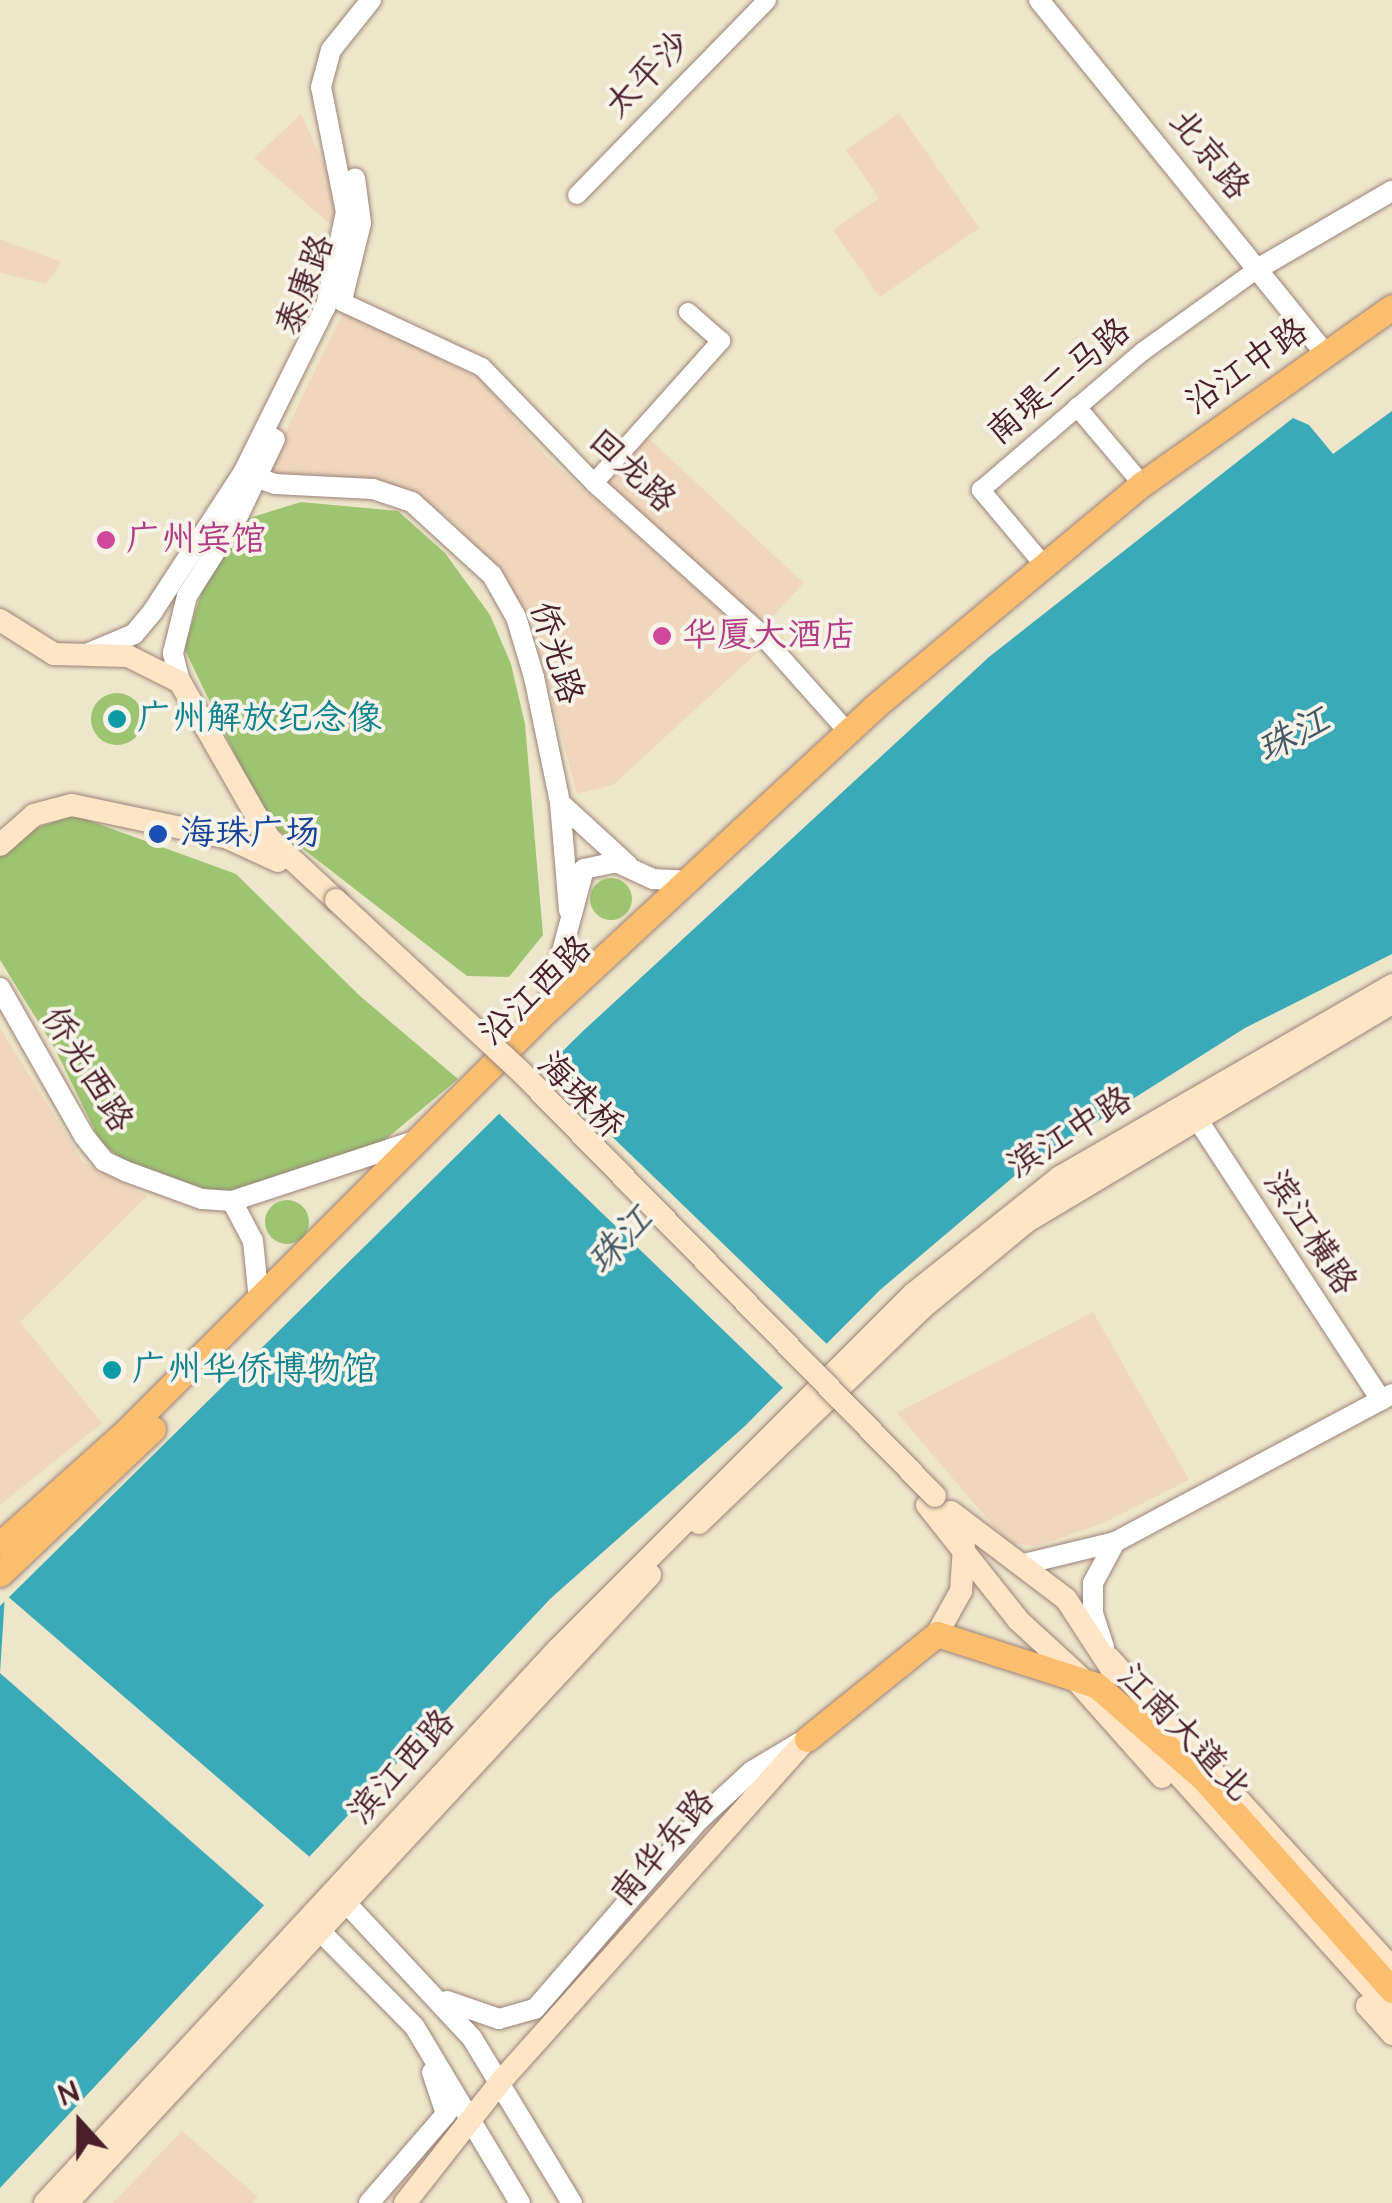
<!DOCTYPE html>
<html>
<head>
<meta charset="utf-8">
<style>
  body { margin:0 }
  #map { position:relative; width:1392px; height:2203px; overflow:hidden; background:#eee6ca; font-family:"Architects Daughter","LXGW WenKai TC",sans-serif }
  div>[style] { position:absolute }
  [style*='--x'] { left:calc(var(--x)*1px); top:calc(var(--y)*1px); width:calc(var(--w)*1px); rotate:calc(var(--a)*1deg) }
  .built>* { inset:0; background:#efd6bc; transform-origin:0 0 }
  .green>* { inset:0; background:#9dc571 }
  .round { border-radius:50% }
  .water>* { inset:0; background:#3aaab8 }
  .pier>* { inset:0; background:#eee6ca; transform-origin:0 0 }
  .roads { filter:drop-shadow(0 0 2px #9c827a) drop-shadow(0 0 2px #9c827a) }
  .minor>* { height:18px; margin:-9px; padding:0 9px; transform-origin:9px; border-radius:9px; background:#fff }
  .tertiary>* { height:20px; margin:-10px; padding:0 10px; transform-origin:10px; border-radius:10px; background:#fff }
  .secondary>* { height:22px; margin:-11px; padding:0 11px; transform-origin:11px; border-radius:11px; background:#fde5c5 }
  .primary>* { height:25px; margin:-12.5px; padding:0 12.5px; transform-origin:12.5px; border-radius:12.5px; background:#fabe6e }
  .bridges { filter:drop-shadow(0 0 2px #9c827a) drop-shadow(0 0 2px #9c827a) }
  .secondary-bridge>* { height:22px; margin:-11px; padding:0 11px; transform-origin:11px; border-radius:11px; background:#fde5c5 }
  .dots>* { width:28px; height:28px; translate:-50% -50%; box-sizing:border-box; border:5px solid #f7f3e8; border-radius:50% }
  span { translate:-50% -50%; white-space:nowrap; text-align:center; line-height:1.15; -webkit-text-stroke:8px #f7f3e8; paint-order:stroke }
  .street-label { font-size:35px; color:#4a1f2b }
  .hotel-label { font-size:35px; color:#b23c85 }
  .left { translate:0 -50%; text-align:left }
  .culture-label { font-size:35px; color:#0d838f }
  .transit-label { font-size:35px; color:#164399 }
  .water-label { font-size:38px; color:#445763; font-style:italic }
  .north { position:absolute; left:30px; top:2073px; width:100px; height:100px; -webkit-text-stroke:8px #f7f3e8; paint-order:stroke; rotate:339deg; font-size:28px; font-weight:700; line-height:40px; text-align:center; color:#4a1f2b }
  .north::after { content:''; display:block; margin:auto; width:35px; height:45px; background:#4a1f2b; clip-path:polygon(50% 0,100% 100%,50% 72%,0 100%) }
</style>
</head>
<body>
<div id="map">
  <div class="built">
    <div style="clip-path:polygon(899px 113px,979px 228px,880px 297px,833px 230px,879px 198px,846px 150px)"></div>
    <div style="clip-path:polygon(301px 114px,340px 200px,337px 230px,254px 158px)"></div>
    <div style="clip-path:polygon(0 239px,8px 242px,61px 262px,46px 284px,0 273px)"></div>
    <div style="clip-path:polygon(344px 310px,481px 379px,546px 456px,762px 648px,613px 785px,577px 794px,531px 620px,457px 524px,421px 499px,266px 473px)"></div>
    <div style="left:645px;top:435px;width:217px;height:66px;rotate:43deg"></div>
    <div style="clip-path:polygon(0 1028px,83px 1162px,147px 1196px,20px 1322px,102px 1423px,0 1505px)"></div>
    <div style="clip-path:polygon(1093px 1312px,1189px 1480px,1101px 1524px,1037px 1546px,1008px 1543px,897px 1413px)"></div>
    <div style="clip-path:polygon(182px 2131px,258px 2197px,252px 2203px,113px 2203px)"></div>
  </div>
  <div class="green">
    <div style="clip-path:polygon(301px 502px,398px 511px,445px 553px,490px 615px,511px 664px,525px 724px,543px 935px,509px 977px,467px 976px,267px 821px,184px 648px,207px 575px,246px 519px)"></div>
    <div class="round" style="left:91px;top:693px;width:52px;height:52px"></div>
    <div style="clip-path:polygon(74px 815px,236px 874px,360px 996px,458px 1079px,380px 1144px,228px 1192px,202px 1189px,125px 1162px,101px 1143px,54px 1047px,0 960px,0 856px,23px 833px)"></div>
    <div class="round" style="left:590px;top:878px;width:42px;height:42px"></div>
    <div class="round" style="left:265px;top:1200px;width:44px;height:44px"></div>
  </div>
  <div class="water">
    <div style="clip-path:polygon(1392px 411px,1392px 954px,1245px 1028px,1025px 1167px,880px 1290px,745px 1426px,550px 1599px,0 2188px,0 1606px,582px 1032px,989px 657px,1293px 418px,1309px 425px,1333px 454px)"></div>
  </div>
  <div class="pier">
    <div style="left:540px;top:1067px;width:404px;height:62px;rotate:44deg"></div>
    <div style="clip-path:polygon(5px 1594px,312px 1859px,266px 1907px,0 1673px)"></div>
  </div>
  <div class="roads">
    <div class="minor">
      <div style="--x:577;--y:195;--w:272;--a:-45.7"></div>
      <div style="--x:342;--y:302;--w:154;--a:24.9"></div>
      <div style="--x:482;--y:367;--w:161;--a:46"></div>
      <div style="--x:594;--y:483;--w:219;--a:42"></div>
      <div style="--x:757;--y:630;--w:135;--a:48.3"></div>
      <div style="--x:1077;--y:407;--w:101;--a:49.8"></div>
      <div style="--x:594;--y:483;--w:191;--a:-48.2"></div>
      <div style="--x:721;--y:341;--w:44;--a:-138.7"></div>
      <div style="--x:1043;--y:564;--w:97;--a:-130"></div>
      <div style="--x:981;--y:490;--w:212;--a:-40.6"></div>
      <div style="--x:1142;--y:352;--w:144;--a:-35.7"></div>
    </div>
    <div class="tertiary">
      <div style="--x:1039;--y:0;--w:456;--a:51"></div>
      <div style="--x:1259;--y:268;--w:154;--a:-30.1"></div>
      <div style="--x:342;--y:300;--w:79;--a:-76.1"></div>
      <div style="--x:361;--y:223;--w:45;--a:-97.6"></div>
      <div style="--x:245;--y:474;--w:32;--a:18"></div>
      <div style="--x:275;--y:484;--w:98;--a:2.9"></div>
      <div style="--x:373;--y:489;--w:41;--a:18.4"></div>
      <div style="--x:412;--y:502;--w:108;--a:42.4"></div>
      <div style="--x:492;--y:575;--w:48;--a:60.3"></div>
      <div style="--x:516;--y:617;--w:63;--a:73.3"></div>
      <div style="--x:534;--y:677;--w:129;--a:78.3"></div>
      <div style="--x:560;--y:803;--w:108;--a:85.2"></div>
      <div style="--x:89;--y:653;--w:49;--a:-22.9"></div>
      <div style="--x:134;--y:634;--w:30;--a:-50"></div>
      <div style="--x:153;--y:611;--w:165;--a:-56.9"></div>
      <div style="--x:243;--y:473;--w:186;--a:-63.6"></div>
      <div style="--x:326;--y:306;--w:96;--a:-78"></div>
      <div style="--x:346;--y:212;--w:127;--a:-101.3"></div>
      <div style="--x:321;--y:87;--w:38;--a:-75"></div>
      <div style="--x:331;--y:50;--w:64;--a:-51.3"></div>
      <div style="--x:180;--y:682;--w:30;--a:-104"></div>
      <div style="--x:173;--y:653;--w:59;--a:-76.2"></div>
      <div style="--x:187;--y:596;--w:97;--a:-57.6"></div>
      <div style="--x:239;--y:514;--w:83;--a:-64.4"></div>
      <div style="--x:560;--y:803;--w:92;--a:42.4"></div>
      <div style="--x:0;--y:988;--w:170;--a:60.4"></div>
      <div style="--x:84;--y:1136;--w:32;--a:51"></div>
      <div style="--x:104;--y:1161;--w:23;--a:25"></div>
      <div style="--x:125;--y:1171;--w:82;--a:20"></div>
      <div style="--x:202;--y:1199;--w:30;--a:4"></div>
      <div style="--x:232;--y:1201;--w:192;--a:-18.2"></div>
      <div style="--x:546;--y:1011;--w:147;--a:-75"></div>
      <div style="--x:584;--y:869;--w:33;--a:-12"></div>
      <div style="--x:616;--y:862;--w:41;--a:24.7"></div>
      <div style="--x:653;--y:879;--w:34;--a:3"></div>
      <div style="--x:1190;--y:1108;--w:349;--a:56.8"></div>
      <div style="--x:232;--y:1201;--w:45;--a:62.3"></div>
      <div style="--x:253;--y:1241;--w:59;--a:84.2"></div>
      <div style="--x:1024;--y:1564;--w:94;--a:-13.6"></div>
      <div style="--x:1115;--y:1542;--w:314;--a:-28.1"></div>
      <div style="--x:1104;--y:1647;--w:36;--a:-108"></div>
      <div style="--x:1093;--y:1613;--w:30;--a:-90"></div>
      <div style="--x:1093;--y:1583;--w:47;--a:-61.8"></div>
      <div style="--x:447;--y:2001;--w:55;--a:19.1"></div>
      <div style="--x:499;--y:2019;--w:37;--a:-16"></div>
      <div style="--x:535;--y:2009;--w:250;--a:-49.1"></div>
      <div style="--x:699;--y:1820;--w:72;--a:-42.8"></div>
      <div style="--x:752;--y:1771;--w:55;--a:-30.8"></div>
      <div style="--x:369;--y:2203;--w:118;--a:-49.1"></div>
      <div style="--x:446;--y:2114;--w:44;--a:-108.4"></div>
      <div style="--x:520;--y:2203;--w:206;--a:-120.9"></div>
      <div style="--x:414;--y:2026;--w:131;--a:-134.7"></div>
      <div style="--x:322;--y:1933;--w:26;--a:-86"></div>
      <div style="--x:324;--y:1907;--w:24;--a:-5"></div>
      <div style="--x:348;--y:1905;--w:182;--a:47"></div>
      <div style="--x:472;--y:2038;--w:193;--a:58.8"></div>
    </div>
    <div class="secondary">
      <div style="--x:0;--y:620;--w:64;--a:32.2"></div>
      <div style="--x:54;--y:654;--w:74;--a:1.5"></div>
      <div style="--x:128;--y:656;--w:58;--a:26.6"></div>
      <div style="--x:180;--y:682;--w:180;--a:60.3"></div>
      <div style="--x:269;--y:838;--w:91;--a:42.8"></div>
      <div style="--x:0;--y:845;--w:45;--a:-41.4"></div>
      <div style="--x:34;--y:815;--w:39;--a:-15"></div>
      <div style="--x:72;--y:805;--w:159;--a:11.9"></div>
      <div style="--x:228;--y:838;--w:55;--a:24.7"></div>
      <div style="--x:927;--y:1505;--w:147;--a:51.6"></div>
      <div style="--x:1018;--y:1620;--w:84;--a:42.6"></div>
      <div style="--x:951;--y:1512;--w:144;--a:37.1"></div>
      <div style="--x:1066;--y:1599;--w:88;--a:57"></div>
      <div style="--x:699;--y:1523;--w:308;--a:-43.9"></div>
      <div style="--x:921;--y:1309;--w:136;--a:-39.6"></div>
      <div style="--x:1026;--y:1222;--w:427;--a:-30.9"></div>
      <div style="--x:937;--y:1634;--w:49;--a:-60.8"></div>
      <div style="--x:961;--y:1591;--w:44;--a:-86.1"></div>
      <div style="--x:1109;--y:1658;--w:420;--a:47.6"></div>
      <div style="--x:1075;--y:1679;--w:131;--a:48.4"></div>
      <div style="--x:1157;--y:1751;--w:351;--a:48"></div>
      <div style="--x:1367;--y:2006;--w:38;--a:48"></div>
      <div style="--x:45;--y:2203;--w:754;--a:-47.2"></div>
      <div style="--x:557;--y:1650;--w:503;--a:-45"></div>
      <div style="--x:913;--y:1294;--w:188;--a:-38.5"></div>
      <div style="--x:1060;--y:1177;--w:384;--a:-30"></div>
      <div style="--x:67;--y:2203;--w:857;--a:-47.13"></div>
      <div style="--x:405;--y:2203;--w:155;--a:-51.8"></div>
      <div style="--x:501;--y:2081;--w:459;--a:-48.2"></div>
    </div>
    <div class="primary">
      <div style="--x:0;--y:1544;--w:164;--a:-41.8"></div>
      <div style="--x:122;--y:1435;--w:598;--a:-45"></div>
      <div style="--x:545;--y:1012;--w:447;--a:-42.8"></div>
      <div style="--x:873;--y:708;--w:350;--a:-39.8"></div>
      <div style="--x:1142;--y:484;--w:306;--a:-35.3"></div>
      <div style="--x:0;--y:1574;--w:211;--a:-43.5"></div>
      <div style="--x:807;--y:1739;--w:167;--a:-38.9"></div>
      <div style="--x:937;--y:1634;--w:167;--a:17.8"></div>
      <div style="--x:1096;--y:1685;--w:143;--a:41"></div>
      <div style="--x:1204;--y:1779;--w:283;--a:48.3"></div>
    </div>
  </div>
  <div class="bridges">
    <div class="secondary-bridge">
      <div style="--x:336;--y:900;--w:254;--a:42.9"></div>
      <div style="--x:522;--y:1073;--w:591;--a:45.69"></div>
    </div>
  </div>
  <div class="dots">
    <div style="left:106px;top:540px;background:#d1479c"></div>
    <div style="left:662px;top:636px;background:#d1479c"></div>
    <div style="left:117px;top:719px;background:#0f9aa8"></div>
    <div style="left:158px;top:834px;background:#1a4fb4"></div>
    <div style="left:112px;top:1370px;background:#0f9aa8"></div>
  </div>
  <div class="street-label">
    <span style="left:648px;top:75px;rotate:-46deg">太平沙</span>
    <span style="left:1209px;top:155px;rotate:51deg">北京路</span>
    <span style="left:306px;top:285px;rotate:-70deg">泰康路</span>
    <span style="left:1247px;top:367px;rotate:-35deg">沿江中路</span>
    <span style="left:1059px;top:382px;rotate:-40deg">南堤二马路</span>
    <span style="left:632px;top:471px;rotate:43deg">回龙路</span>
    <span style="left:556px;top:653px;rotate:73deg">侨光路</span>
    <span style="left:536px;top:991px;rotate:-44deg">沿江西路</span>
    <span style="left:87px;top:1070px;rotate:58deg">侨光西路</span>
    <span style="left:580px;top:1096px;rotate:45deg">海珠桥</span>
    <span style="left:1070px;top:1133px;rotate:-32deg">滨江中路</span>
    <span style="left:1310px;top:1233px;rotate:57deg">滨江横路</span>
    <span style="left:1184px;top:1733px;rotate:46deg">江南大道北</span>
    <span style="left:402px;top:1767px;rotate:-48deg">滨江西路</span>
    <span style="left:663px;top:1848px;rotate:-50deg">南华东路</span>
  </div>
  <div class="hotel-label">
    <span class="left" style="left:126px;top:540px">广州宾馆</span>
    <span class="left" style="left:682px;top:636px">华厦大酒店</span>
  </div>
  <div class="culture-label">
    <span class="left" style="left:137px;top:719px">广州解放纪念像</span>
    <span class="left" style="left:132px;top:1370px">广州华侨博物馆</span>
  </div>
  <div class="transit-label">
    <span class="left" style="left:180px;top:834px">海珠广场</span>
  </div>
  <div class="water-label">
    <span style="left:1294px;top:736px;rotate:-27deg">珠江</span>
    <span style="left:621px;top:1241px;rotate:-46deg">珠江</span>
  </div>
  <div class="north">N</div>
</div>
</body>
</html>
